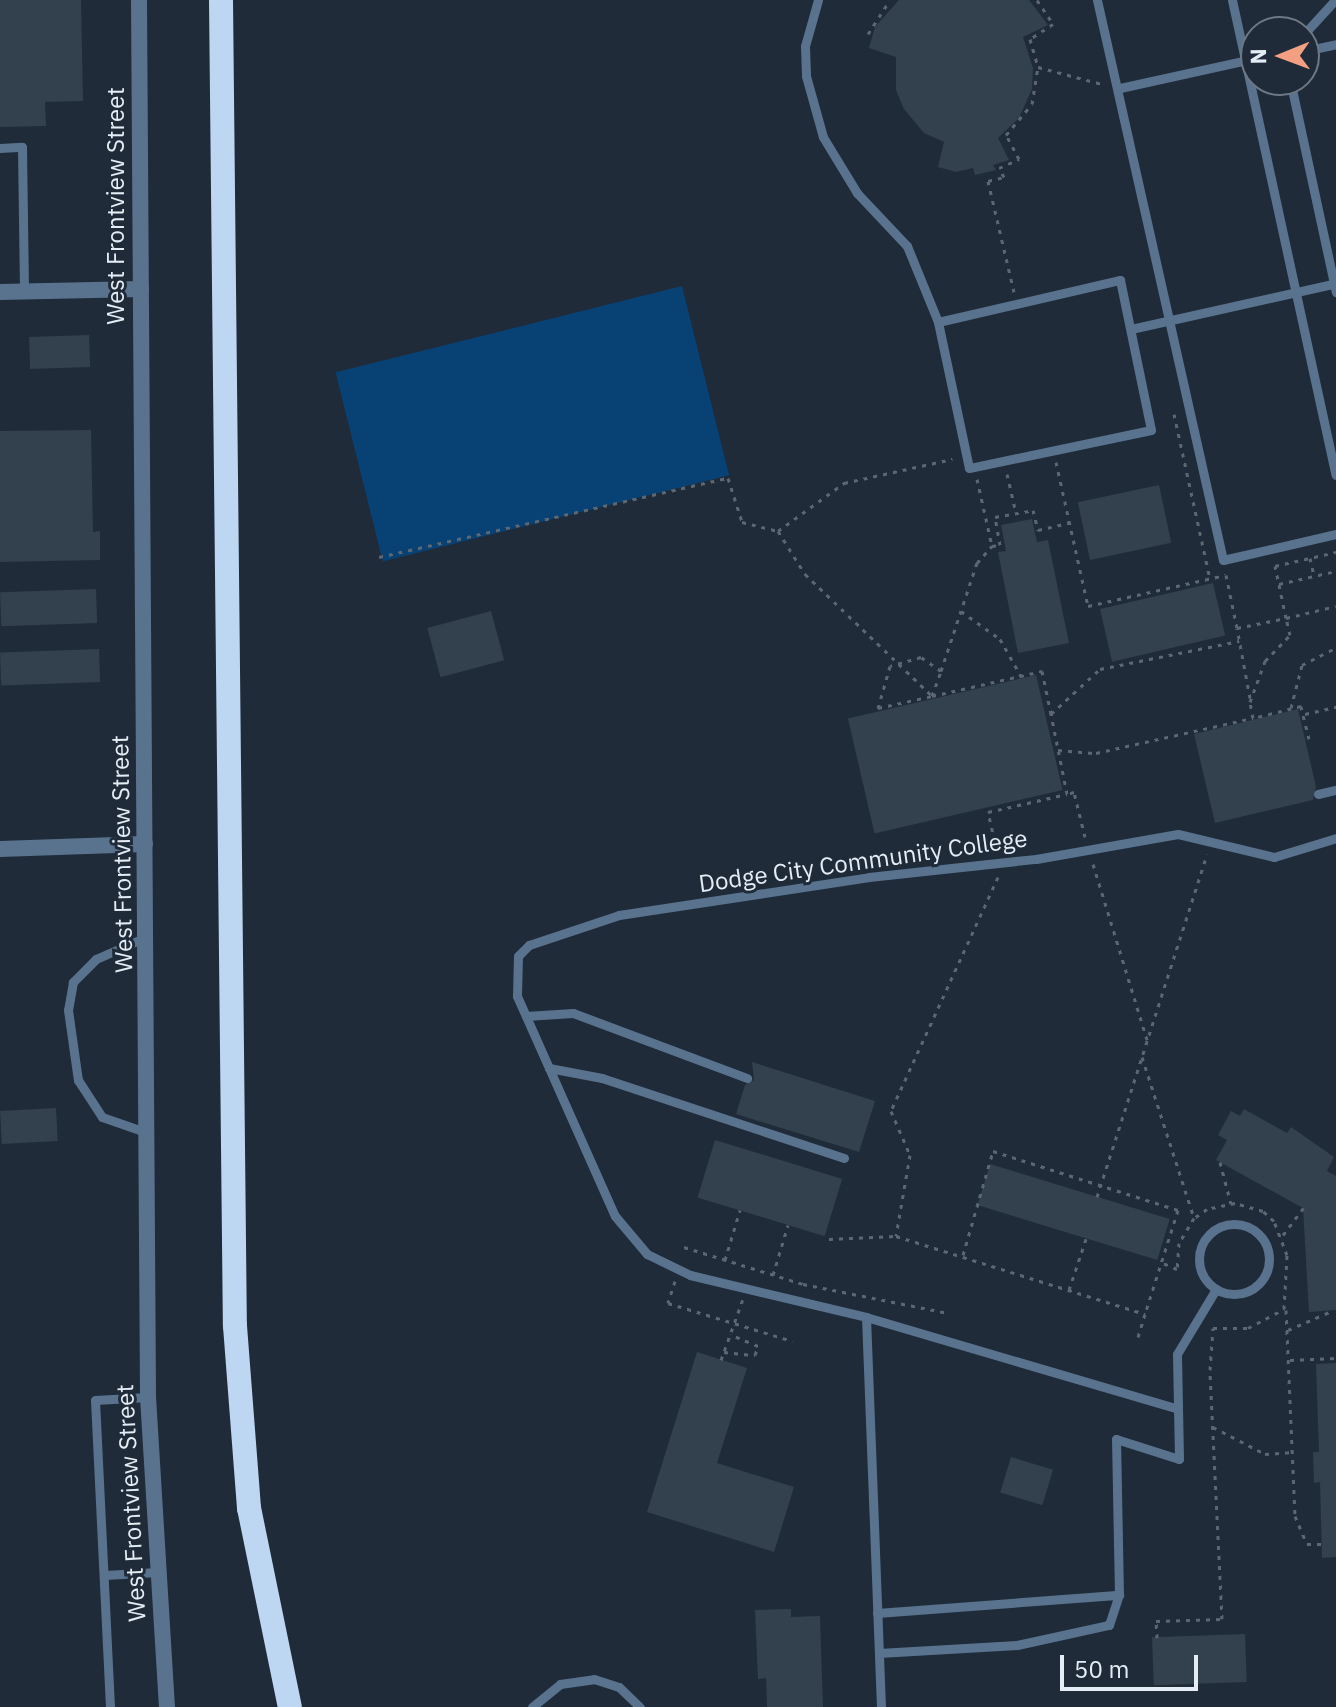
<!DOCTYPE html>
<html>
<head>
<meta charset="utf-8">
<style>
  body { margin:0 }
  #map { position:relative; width:1336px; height:1707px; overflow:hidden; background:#1f2b38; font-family:"IBM Plex Sans",sans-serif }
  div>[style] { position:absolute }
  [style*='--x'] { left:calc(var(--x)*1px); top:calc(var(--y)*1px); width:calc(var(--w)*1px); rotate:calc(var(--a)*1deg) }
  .green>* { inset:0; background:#084173; transform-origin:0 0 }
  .building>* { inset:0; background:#33404d; transform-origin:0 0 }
  .path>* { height:3px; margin-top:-1.5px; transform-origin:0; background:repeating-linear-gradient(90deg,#5c6772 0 4px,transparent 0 10px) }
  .lane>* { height:9px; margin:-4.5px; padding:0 4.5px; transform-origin:4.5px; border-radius:4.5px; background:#59738f }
  .lane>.ring { margin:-4.5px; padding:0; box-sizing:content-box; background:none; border:9px solid #59738f; border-radius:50% }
  .street>* { height:16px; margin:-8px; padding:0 8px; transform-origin:8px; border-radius:8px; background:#59738f }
  .highway>* { height:24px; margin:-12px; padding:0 12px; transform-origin:12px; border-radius:12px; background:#bdd6f2 }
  span { translate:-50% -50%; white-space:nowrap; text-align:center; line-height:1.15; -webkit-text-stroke:6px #1f2b38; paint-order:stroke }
  .street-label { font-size:24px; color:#e4ecf5 }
  .north { position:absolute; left:1240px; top:16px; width:80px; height:80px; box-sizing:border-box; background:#1f2b38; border:2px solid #6e7884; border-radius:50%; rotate:269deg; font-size:22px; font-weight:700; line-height:32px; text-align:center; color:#e4ecf5 }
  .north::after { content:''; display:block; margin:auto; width:28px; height:36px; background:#f2a081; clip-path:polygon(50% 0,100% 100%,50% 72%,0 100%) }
  .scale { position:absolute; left:1060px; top:1655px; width:138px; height:36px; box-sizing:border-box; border:4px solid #e4ecf5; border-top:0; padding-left:10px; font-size:24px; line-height:28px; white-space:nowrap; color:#e4ecf5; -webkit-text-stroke:6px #1f2b38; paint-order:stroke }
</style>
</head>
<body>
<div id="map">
  <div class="green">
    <div style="left:682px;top:286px;width:195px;height:357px;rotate:76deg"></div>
  </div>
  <div class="building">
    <div style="clip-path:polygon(0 0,81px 0,83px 101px,45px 102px,46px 126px,0 127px)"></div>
    <div style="clip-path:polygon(899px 0,1029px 0,1048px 25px,1023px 37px,1033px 68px,1032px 89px,1019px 118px,998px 138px,1009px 160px,993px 165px,996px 170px,975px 175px,973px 168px,956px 172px,938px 167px,944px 142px,924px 133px,904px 109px,896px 90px,896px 57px,869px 48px,875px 27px)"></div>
    <div style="left:89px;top:335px;width:32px;height:60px;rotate:88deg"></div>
    <div style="clip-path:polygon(91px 430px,93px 532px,100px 531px,100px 560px,0 562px,0 431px)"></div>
    <div style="left:1159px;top:485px;width:59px;height:83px;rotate:78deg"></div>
    <div style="clip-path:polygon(1032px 519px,1037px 542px,1048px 540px,1069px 643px,1018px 653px,998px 552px,1006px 551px,1001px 525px)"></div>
    <div style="left:1213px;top:583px;width:54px;height:116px;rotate:77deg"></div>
    <div style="left:96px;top:589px;width:34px;height:96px;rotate:88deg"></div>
    <div style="left:491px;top:611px;width:51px;height:66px;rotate:75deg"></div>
    <div style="left:99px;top:649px;width:33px;height:99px;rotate:88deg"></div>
    <div style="left:1036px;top:675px;width:118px;height:193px;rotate:77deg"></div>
    <div style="clip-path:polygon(1298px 709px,1316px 787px,1313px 800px,1215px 823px,1194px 734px)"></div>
    <div style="clip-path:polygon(752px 1062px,875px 1101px,859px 1152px,736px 1114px,745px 1085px,754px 1080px)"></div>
    <div style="left:56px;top:1108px;width:33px;height:56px;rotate:87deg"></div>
    <div style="clip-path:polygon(1244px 1109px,1287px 1133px,1291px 1127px,1334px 1157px,1327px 1171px,1336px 1176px,1336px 1310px,1309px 1312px,1303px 1208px,1216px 1160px,1227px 1140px,1218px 1135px,1231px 1111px,1240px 1116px)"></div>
    <div style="left:715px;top:1140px;width:133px;height:60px;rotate:17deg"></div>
    <div style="left:990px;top:1164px;width:188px;height:43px;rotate:17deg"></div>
    <div style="clip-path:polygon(697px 1352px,747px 1368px,717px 1463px,794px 1487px,774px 1552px,647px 1512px)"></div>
    <div style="clip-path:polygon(1336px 1363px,1336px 1557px,1322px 1558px,1320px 1482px,1314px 1483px,1313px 1452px,1319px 1452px,1316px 1364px)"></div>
    <div style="left:1011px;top:1457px;width:44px;height:37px;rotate:17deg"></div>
    <div style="clip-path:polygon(791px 1609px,791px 1617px,820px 1616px,823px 1707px,767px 1707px,766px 1678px,758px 1679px,755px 1610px)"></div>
    <div style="left:1245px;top:1634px;width:48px;height:93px;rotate:88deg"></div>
  </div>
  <div class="path">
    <div style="--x:1037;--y:0;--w:29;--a:56"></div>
    <div style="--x:1053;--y:24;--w:27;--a:147"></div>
    <div style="--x:1030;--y:39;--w:29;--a:74"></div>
    <div style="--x:1038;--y:67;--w:66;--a:14.9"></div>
    <div style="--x:868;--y:34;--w:40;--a:-57.1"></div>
    <div style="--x:1014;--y:292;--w:114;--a:-103.2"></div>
    <div style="--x:988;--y:181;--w:16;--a:-14"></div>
    <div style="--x:1004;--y:177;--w:10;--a:-119"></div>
    <div style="--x:999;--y:168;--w:22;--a:-24"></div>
    <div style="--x:1019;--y:159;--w:27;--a:-118"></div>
    <div style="--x:1006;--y:135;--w:40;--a:-50"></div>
    <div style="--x:1032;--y:104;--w:37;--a:-81"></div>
    <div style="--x:1174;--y:414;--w:169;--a:77.7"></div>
    <div style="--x:1056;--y:462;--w:148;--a:77.5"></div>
    <div style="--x:1088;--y:606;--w:141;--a:-12.7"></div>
    <div style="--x:1226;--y:575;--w:54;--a:78.3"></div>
    <div style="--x:1007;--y:474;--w:40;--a:77"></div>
    <div style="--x:977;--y:479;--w:69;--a:77.4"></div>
    <div style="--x:992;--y:546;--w:8;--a:-7"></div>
    <div style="--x:1000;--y:545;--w:28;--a:-100"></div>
    <div style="--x:995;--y:517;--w:39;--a:-10"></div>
    <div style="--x:1033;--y:510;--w:21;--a:76"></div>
    <div style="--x:1038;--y:530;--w:32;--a:-13"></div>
    <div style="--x:778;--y:531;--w:82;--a:-36"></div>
    <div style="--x:844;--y:483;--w:111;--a:-12.5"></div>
    <div style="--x:379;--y:557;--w:358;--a:-12.8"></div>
    <div style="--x:728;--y:478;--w:46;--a:72.3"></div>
    <div style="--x:742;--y:522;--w:37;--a:14"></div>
    <div style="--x:778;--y:531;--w:51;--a:57.9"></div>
    <div style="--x:805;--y:574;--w:176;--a:43.8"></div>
    <div style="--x:932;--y:696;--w:113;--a:-12.8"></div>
    <div style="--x:1042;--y:671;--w:44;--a:78.2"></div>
    <div style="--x:1310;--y:558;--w:18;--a:77"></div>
    <div style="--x:1279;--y:584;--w:58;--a:-12.8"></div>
    <div style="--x:961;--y:611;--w:48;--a:35.7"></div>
    <div style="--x:1000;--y:639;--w:43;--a:60.4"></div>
    <div style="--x:941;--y:671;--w:24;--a:-145"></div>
    <div style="--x:921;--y:657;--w:32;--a:164"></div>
    <div style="--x:890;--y:666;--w:44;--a:105.9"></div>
    <div style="--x:878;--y:708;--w:55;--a:-12.5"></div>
    <div style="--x:932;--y:696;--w:27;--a:-70"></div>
    <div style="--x:941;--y:671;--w:114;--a:-71.6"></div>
    <div style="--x:977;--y:563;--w:23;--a:-49"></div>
    <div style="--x:1250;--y:698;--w:71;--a:-100.5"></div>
    <div style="--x:1237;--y:628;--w:50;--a:-11.5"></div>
    <div style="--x:1286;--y:618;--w:53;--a:-101.9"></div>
    <div style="--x:1275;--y:566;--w:63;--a:-12.9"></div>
    <div style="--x:1291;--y:708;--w:44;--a:-75.7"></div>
    <div style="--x:1302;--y:665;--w:38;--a:-27"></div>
    <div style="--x:1305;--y:714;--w:32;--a:-13"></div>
    <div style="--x:1309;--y:739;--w:34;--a:-104"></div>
    <div style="--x:1301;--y:706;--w:49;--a:166"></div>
    <div style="--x:1253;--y:718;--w:16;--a:-101"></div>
    <div style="--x:1250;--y:702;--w:44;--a:-69.9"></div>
    <div style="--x:1265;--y:661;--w:36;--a:-46"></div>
    <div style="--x:1290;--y:635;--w:17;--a:-103"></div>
    <div style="--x:1286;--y:618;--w:51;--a:-13.5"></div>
    <div style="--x:1058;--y:750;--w:38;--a:5"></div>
    <div style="--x:1096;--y:753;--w:161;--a:-12.6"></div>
    <div style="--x:1085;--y:837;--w:46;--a:-103.7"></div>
    <div style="--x:1074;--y:792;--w:7;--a:164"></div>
    <div style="--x:1067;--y:794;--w:82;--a:-101.3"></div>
    <div style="--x:1051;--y:714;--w:67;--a:-42.6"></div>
    <div style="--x:1100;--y:669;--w:142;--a:-11.4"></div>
    <div style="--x:997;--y:851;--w:40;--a:-103"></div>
    <div style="--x:988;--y:812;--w:81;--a:-12.8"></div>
    <div style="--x:1093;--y:864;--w:184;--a:72.9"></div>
    <div style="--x:998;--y:877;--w:257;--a:114.6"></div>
    <div style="--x:891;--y:1111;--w:48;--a:66.6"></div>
    <div style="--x:910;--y:1155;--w:82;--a:99.8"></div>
    <div style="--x:896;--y:1236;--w:261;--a:17.4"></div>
    <div style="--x:1145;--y:1314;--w:28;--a:107"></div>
    <div style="--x:1142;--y:1057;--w:169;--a:72.1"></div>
    <div style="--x:1194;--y:1218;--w:29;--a:121"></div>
    <div style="--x:1179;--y:1243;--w:26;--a:94"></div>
    <div style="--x:1177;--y:1269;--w:15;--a:-157"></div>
    <div style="--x:1220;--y:1162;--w:43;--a:75.3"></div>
    <div style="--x:1097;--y:1197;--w:360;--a:-72.2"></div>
    <div style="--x:1283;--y:1235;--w:34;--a:-53"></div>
    <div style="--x:829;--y:1239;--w:67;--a:-2.6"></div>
    <div style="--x:684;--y:1247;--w:125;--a:17.3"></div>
    <div style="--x:803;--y:1284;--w:148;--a:11.3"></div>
    <div style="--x:963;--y:1255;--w:108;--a:-73.9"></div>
    <div style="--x:993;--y:1151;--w:194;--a:17.7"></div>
    <div style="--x:1178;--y:1210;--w:109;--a:107.6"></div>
    <div style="--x:725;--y:1260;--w:52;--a:-73.3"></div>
    <div style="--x:773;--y:1275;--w:52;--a:-73.3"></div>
    <div style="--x:675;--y:1281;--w:23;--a:108"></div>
    <div style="--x:668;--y:1303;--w:130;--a:17"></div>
    <div style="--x:1069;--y:1290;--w:54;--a:-71.6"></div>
    <div style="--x:1286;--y:1310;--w:206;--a:87.5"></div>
    <div style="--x:1295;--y:1516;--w:30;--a:67"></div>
    <div style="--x:1307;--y:1544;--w:15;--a:0"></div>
    <div style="--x:1288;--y:1330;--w:48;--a:-23.4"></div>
    <div style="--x:724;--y:1352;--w:31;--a:6"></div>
    <div style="--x:755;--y:1355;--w:9;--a:-72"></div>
    <div style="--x:758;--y:1346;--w:30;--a:-157"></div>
    <div style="--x:721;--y:1360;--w:65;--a:-70.2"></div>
    <div style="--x:1290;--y:1360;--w:46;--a:-2.5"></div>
    <div style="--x:1213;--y:1427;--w:59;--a:27.4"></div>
    <div style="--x:1265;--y:1454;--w:28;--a:-4"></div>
    <div style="--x:1157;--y:1638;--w:17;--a:-93"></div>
    <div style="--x:1156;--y:1621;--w:66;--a:-1.7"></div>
    <div style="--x:1222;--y:1619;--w:249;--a:-92.8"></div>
    <div style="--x:1210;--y:1370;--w:42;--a:-85.9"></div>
    <div style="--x:1213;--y:1328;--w:35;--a:0"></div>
    <div style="--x:1248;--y:1328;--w:41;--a:-27.8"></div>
    <div style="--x:1284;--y:1309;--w:54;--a:-86.8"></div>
    <div style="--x:1287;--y:1255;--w:36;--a:-111"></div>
    <div style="--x:1274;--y:1221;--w:15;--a:-138"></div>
    <div style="--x:1263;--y:1211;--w:29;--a:-164"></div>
    <div style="--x:1235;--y:1203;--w:29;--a:168"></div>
    <div style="--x:1207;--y:1209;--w:16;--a:145"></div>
  </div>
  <div class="lane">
    <div style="--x:818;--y:0;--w:48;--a:105.8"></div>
    <div style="--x:805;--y:46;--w:30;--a:88"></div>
    <div style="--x:806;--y:76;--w:63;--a:74.4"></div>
    <div style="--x:823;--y:137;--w:66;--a:58.7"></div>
    <div style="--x:857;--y:193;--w:73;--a:46.7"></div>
    <div style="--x:907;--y:246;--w:82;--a:67.8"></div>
    <div style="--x:1097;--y:0;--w:574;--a:77.32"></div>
    <div style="--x:1223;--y:560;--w:116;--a:-13"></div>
    <div style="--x:1232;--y:0;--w:486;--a:77.7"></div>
    <div style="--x:1304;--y:34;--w:46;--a:-47.6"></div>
    <div style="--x:1304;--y:51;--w:33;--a:-12"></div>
    <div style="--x:1290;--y:80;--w:217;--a:77.8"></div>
    <div style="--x:1120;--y:88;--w:139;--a:-12.4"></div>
    <div style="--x:0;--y:148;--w:22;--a:-3"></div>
    <div style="--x:22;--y:147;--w:145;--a:89.2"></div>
    <div style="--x:1120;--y:280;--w:153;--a:78.3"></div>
    <div style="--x:1151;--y:430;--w:186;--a:168.2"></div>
    <div style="--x:969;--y:468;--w:149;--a:-102"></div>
    <div style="--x:938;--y:322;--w:187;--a:-13"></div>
    <div style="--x:1131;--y:329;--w:210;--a:-12.6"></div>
    <div style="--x:1318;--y:794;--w:18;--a:-13"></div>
    <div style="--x:146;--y:937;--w:55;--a:156.3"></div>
    <div style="--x:96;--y:959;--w:33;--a:135"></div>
    <div style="--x:73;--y:982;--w:28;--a:100"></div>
    <div style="--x:68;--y:1010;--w:71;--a:81.9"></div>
    <div style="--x:78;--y:1080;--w:44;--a:57"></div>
    <div style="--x:102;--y:1117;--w:49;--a:19.2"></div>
    <div style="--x:526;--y:1016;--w:47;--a:-3.7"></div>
    <div style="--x:573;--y:1013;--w:186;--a:20.5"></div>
    <div style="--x:549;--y:1068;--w:162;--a:66"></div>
    <div style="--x:615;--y:1216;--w:50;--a:49.9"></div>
    <div style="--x:647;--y:1254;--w:48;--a:26"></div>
    <div style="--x:690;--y:1275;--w:181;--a:13.4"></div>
    <div style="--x:866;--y:1317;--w:325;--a:16.4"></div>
    <div style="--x:844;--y:1158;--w:255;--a:-161.7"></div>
    <div style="--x:602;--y:1078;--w:54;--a:-169.3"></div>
    <div style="--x:549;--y:1068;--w:79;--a:-114"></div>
    <div style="--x:517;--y:996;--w:40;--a:-88.6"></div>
    <div style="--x:518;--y:956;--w:16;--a:-45"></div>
    <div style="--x:529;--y:945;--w:95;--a:-18.4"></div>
    <div style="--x:619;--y:915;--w:253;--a:-8.6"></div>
    <div style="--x:869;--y:877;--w:168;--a:-6.2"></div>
    <div style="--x:1036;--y:859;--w:144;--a:-10"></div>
    <div style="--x:1178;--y:834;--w:99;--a:13.5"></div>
    <div style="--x:1274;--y:857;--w:65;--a:-17"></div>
    <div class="ring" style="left:1199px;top:1224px;width:61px;height:61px"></div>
    <div style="--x:866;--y:1317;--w:390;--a:87.8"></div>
    <div style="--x:105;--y:1575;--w:52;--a:-3.3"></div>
    <div style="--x:877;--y:1613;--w:243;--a:-4.3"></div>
    <div style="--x:1119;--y:1595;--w:156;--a:-91.1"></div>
    <div style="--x:1116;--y:1439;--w:66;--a:17.6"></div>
    <div style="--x:1179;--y:1459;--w:105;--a:-91.1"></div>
    <div style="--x:1177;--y:1354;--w:76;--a:-59"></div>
    <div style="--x:879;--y:1653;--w:138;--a:-3.3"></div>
    <div style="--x:1017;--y:1645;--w:94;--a:-12.3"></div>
    <div style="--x:1109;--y:1625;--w:32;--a:-72"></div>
    <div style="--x:110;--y:1707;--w:307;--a:-92.8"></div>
    <div style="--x:95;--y:1400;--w:53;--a:-3.2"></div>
    <div style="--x:532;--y:1707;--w:36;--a:-39"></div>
    <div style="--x:560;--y:1684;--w:34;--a:-8"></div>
    <div style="--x:594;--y:1679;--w:26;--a:18"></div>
    <div style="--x:619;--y:1687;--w:29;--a:44"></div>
  </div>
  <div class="street">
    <div style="--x:139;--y:0;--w:1397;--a:89.63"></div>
    <div style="--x:148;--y:1397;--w:311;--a:86.5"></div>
    <div style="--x:0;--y:292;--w:141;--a:-1.2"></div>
    <div style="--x:0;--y:849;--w:145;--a:-2"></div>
  </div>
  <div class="highway">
    <div style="--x:221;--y:0;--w:1326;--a:89.4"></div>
    <div style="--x:235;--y:1326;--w:183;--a:85.6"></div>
    <div style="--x:249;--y:1508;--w:203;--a:78.4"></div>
  </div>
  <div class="street-label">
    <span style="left:116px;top:206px;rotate:-90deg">West Frontview Street</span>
    <span style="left:122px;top:854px;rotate:-91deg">West Frontview Street</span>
    <span style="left:863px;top:861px;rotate:-8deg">Dodge City Community College</span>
    <span style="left:131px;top:1503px;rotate:-93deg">West Frontview Street</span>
  </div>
  <div class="north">N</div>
  <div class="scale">50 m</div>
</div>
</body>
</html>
